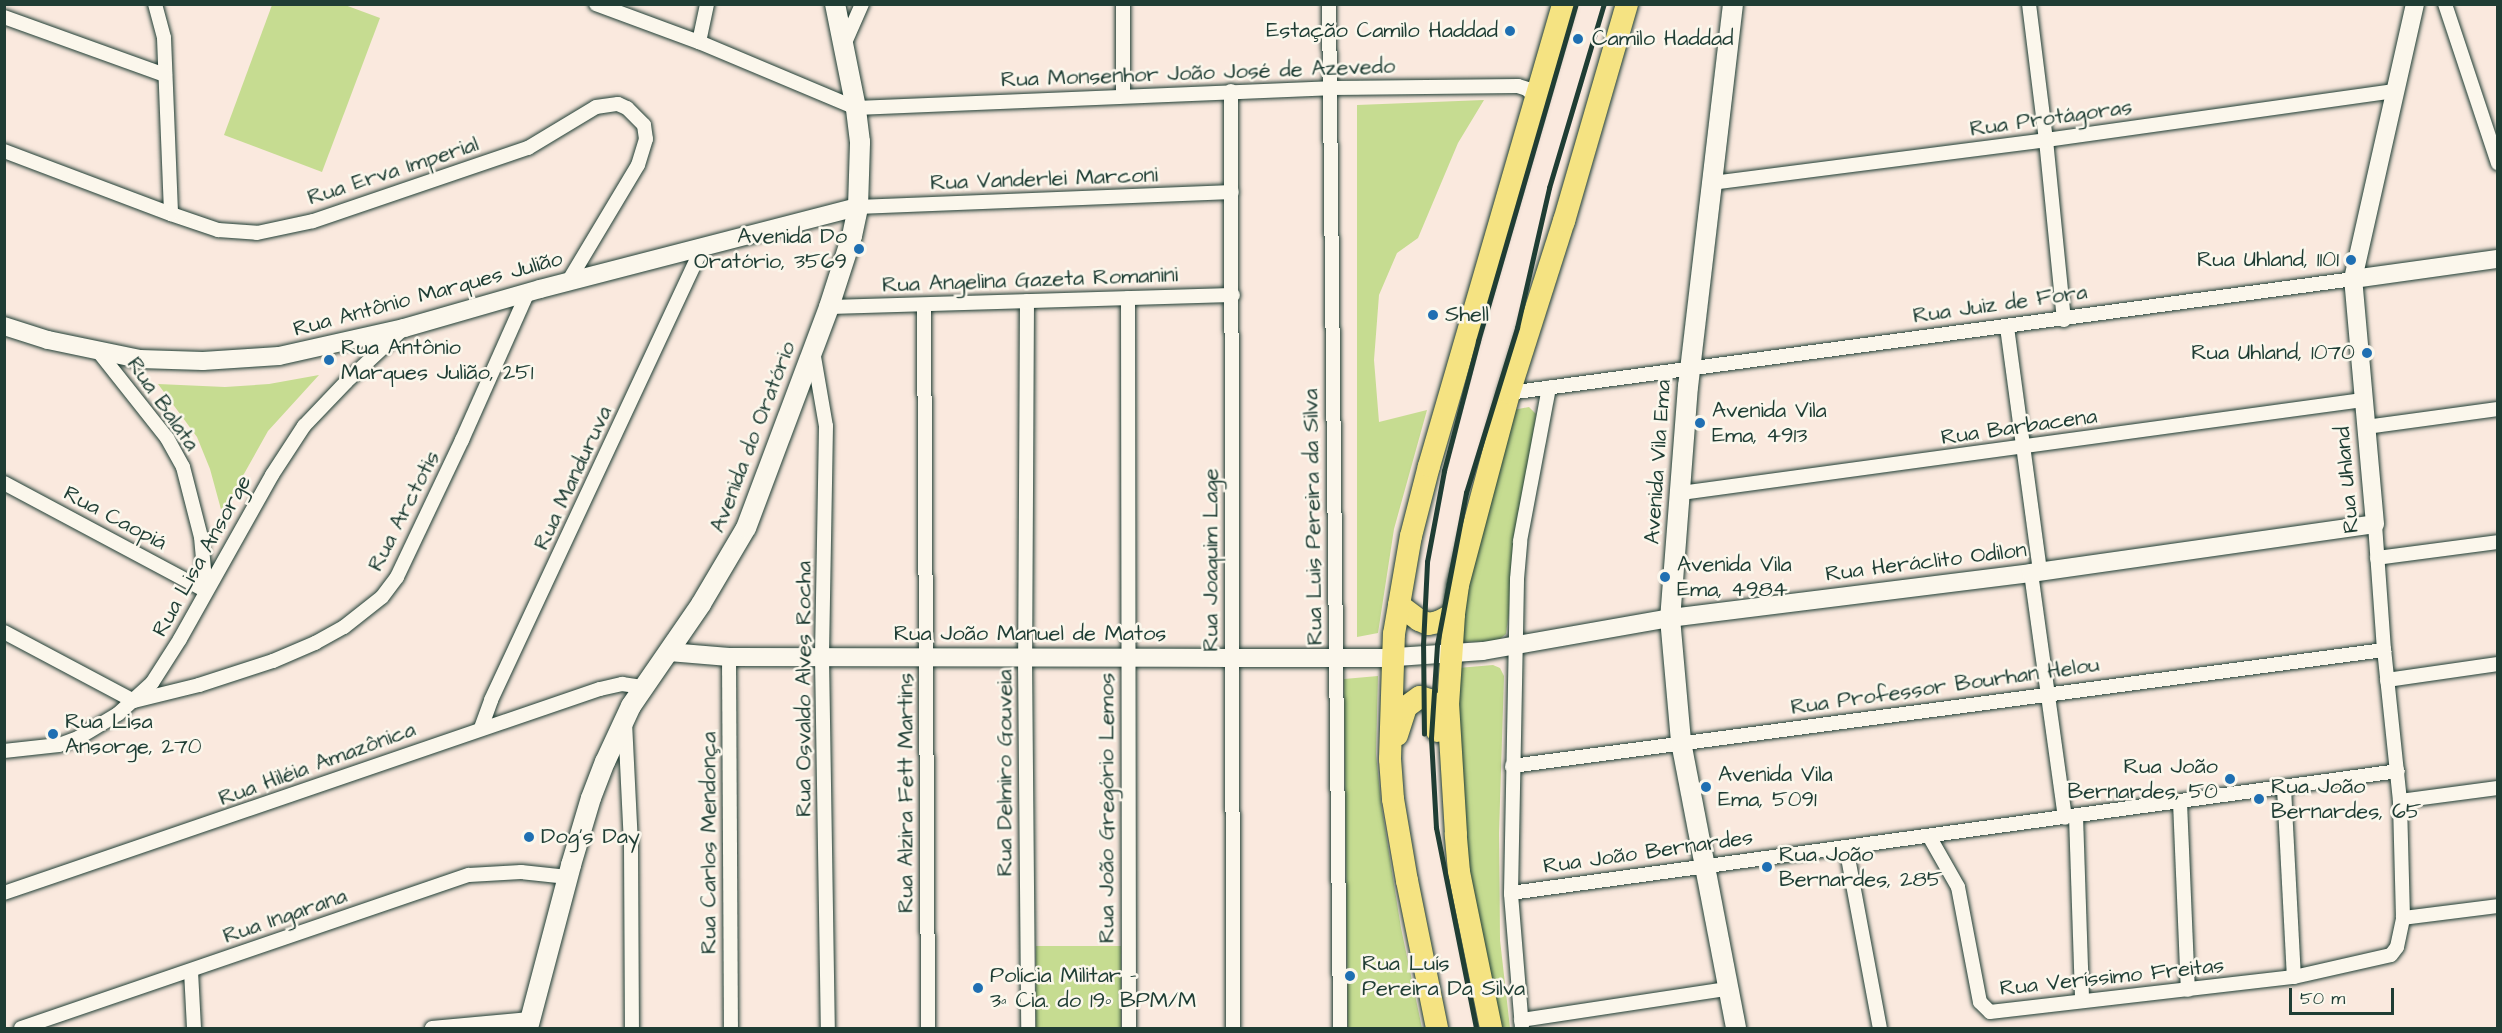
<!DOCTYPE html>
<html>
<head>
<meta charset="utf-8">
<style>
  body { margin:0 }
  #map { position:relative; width:2502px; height:1033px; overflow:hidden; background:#fae9de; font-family:"Architects Daughter",sans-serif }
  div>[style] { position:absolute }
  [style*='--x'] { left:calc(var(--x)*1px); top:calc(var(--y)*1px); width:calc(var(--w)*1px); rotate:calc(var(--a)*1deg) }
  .green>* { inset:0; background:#c6dc91; transform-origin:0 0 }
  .roads { filter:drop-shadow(0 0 2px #1f3d34) drop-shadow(0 0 2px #1f3d34) }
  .minor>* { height:14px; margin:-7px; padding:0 7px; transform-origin:7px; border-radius:7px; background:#fbf7ec }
  .tertiary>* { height:18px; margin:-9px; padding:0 9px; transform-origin:9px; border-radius:9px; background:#fbf7ec }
  .secondary>* { height:20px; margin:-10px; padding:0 10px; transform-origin:10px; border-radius:10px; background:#fbf7ec }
  .primary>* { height:22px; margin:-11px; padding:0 11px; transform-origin:11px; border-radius:11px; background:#f5e382 }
  .rail>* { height:4.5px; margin:-2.25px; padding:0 2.25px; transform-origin:2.25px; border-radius:2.25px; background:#1f3d34 }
  .dots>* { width:16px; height:16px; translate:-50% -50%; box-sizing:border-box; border:3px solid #fbf7ec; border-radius:50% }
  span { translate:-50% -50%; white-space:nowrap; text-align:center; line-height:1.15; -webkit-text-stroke:5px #fbf7ec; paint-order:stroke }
  .poi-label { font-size:22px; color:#1f3d34 }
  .right { translate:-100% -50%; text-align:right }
  .left { translate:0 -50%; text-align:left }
  .street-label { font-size:22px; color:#1f3d34 }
  .frame { position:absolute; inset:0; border:6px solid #1f3d34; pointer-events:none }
  .scale { position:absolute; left:2289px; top:988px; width:105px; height:27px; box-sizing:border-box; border:3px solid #1f3d34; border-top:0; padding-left:8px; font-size:18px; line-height:21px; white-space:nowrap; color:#1f3d34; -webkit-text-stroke:4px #fbf7ec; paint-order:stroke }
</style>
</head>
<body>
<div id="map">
  <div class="green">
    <div style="clip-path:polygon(272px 5px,345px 5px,380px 18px,322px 172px,224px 135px)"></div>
    <div style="clip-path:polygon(1484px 100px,1458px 143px,1418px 238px,1397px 253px,1379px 295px,1374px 360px,1379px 422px,1427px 410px,1394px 529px,1378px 633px,1357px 637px,1357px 105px)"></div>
    <div style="clip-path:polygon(319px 375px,268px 431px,222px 513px,210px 469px,197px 437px,158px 384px,225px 387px,269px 384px)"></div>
    <div style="clip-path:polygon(1529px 407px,1536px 414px,1506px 634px,1497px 641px,1456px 642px,1508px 411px)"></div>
    <div style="clip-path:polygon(1493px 665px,1500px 668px,1504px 676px,1499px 833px,1500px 940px,1510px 1028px,1497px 1028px,1468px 879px,1461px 791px,1458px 668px)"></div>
    <div style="clip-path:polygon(1378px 676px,1376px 754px,1381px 803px,1401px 928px,1422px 1028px,1348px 1028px,1344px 679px)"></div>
    <div style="left:1121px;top:946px;width:82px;height:85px;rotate:90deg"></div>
  </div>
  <div class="roads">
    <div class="minor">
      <div style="--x:155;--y:4;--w:35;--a:75"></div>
      <div style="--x:164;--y:38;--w:176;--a:87.7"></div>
      <div style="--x:171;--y:214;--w:50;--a:18.8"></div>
      <div style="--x:218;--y:230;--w:39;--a:4"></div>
      <div style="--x:257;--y:233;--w:57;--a:-12.1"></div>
      <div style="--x:313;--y:221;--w:227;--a:-18.8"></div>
      <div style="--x:528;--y:148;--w:79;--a:-31.1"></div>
      <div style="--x:596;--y:107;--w:22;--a:-8"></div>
      <div style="--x:618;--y:104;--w:10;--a:24"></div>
      <div style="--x:627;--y:108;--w:24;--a:45"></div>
      <div style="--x:644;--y:125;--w:14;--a:82"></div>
      <div style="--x:646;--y:139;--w:27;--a:107"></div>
      <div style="--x:638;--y:165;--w:136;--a:120.9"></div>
      <div style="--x:596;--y:4;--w:110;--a:20.3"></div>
      <div style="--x:699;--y:42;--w:170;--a:22.8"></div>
      <div style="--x:856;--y:108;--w:474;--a:-2.4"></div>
      <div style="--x:1330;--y:88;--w:188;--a:-0.6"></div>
      <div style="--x:1518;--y:86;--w:9;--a:18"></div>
      <div style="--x:1527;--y:89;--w:13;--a:45"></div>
      <div style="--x:1123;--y:4;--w:91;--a:90"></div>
      <div style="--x:1329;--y:4;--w:1024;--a:89.38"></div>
      <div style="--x:2029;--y:4;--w:137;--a:82.9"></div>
      <div style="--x:2046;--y:140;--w:181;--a:84.3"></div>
      <div style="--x:2445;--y:4;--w:168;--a:71.6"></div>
      <div style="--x:4;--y:17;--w:171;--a:19.8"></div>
      <div style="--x:699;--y:42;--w:39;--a:-78"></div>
      <div style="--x:844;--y:45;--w:45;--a:-66.3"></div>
      <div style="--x:1231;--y:91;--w:937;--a:89.88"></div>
      <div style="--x:4;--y:151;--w:178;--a:20.7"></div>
      <div style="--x:1712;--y:183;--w:337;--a:-7.3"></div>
      <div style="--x:2046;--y:140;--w:352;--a:-8"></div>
      <div style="--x:858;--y:207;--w:374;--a:-2.3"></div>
      <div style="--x:1128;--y:298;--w:730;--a:89.92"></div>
      <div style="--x:1027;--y:301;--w:356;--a:90.3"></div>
      <div style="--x:1025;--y:657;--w:371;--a:89.5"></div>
      <div style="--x:924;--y:305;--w:723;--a:89.68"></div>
      <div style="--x:829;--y:307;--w:404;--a:-1.7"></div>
      <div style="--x:2007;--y:327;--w:247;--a:82.3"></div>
      <div style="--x:98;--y:351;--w:111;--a:51.6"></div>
      <div style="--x:167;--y:438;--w:33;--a:61"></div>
      <div style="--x:183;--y:467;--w:72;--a:75.6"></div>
      <div style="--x:201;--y:537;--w:54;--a:84.7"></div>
      <div style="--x:813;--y:351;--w:76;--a:80.2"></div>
      <div style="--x:826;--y:426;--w:231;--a:91"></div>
      <div style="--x:822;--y:657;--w:371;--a:89.1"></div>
      <div style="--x:1509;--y:393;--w:852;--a:-7.69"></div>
      <div style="--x:2366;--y:427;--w:133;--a:-7.8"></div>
      <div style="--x:4;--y:483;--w:229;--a:28.1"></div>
      <div style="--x:1681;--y:493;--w:688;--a:-7.77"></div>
      <div style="--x:2377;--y:558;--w:122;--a:-7.5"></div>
      <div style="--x:2031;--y:573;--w:247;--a:82.1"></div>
      <div style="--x:4;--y:632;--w:147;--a:28"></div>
      <div style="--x:134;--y:701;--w:67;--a:-13.8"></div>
      <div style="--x:199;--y:685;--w:78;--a:-18"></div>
      <div style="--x:273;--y:661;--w:46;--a:-23.2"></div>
      <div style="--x:315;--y:643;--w:33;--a:-29"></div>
      <div style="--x:344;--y:627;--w:48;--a:-38.3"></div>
      <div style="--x:382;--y:597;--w:25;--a:-53"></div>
      <div style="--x:397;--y:577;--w:152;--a:-64.6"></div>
      <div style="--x:462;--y:440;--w:162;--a:-66"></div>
      <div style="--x:729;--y:657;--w:371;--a:89.7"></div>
      <div style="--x:2387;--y:680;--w:112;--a:-8.2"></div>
      <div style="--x:625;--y:722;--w:123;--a:87.2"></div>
      <div style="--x:631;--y:845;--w:183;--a:89.7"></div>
      <div style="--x:481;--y:728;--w:30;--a:-70"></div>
      <div style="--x:491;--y:700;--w:501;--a:-64.97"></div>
      <div style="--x:4;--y:751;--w:55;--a:-6.2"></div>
      <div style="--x:59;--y:745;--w:20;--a:-20"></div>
      <div style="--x:78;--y:738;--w:47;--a:-31"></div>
      <div style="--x:118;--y:714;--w:46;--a:-42.4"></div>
      <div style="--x:152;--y:683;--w:52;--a:-57.5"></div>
      <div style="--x:180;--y:639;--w:188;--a:-60.7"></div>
      <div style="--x:272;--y:475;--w:59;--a:-56.9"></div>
      <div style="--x:304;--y:426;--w:61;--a:-46.3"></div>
      <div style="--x:346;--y:382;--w:79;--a:-43"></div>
      <div style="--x:1512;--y:766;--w:880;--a:-7.58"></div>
      <div style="--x:2284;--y:788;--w:189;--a:87"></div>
      <div style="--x:2400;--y:801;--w:99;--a:-7.6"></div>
      <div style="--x:2180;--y:802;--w:188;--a:87.6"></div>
      <div style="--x:2076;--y:816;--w:185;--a:88.1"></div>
      <div style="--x:1929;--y:836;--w:59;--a:60.4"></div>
      <div style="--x:1958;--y:887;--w:117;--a:79.2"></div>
      <div style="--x:1980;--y:1002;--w:14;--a:45"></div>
      <div style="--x:1990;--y:1012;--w:306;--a:-6.6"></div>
      <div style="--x:2294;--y:977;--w:99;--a:-12.8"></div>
      <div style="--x:2391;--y:955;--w:10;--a:-53"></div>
      <div style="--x:2397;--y:947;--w:30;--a:-78"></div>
      <div style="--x:2403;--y:918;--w:117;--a:-91.5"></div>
      <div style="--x:2400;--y:801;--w:152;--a:-96"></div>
      <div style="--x:2384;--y:650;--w:126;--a:-94.1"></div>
      <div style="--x:1846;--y:847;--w:184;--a:79.4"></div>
      <div style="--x:4;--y:893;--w:630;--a:-18.9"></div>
      <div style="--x:600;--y:689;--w:23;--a:-13"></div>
      <div style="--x:622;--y:684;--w:22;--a:8"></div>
      <div style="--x:1511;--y:893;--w:895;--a:-7.83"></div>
      <div style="--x:2403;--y:918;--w:96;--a:-7.2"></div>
      <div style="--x:191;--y:971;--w:57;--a:87"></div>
      <div style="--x:1521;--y:1020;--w:208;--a:-8.6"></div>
      <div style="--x:21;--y:1028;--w:473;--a:-18.9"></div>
      <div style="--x:469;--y:875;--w:52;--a:-3.3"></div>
      <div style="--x:521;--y:872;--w:47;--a:6.1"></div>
      <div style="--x:432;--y:1028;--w:97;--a:-5.3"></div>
      <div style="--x:1522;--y:1028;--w:135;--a:-94.7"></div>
      <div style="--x:1511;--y:893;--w:314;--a:-88.9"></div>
      <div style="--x:1517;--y:579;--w:38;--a:-85"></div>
      <div style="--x:1520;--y:541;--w:156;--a:-79.3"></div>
    </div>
    <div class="tertiary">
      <div style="--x:2353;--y:279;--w:146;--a:-7.9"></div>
      <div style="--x:4;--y:326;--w:46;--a:17.7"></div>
      <div style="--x:48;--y:340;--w:94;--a:11.7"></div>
      <div style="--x:140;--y:359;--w:63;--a:1.8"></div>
      <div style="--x:203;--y:361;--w:76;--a:-3.8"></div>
      <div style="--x:279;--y:356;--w:128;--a:-12.6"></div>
      <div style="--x:404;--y:328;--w:141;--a:-16"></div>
      <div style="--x:540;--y:289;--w:328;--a:-14.5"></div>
      <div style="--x:669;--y:652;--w:60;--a:4.8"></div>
      <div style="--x:729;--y:657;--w:503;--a:0.11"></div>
      <div style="--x:1232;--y:658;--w:150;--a:0"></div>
      <div style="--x:1382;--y:658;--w:101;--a:-4"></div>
      <div style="--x:1483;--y:651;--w:190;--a:-10"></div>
      <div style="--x:1670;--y:618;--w:364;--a:-7.1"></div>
      <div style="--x:2031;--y:573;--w:347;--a:-8.1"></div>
      <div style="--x:2375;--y:524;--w:246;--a:-95.1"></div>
      <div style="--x:2353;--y:279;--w:282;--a:-77.3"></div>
    </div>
    <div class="secondary">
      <div style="--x:1733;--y:4;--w:385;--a:96.7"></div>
      <div style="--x:1688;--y:386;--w:233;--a:94.4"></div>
      <div style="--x:1670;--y:618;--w:124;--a:84.9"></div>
      <div style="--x:1681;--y:742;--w:291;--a:79.1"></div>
      <div style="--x:528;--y:1028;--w:169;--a:-75.2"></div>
      <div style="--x:571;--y:865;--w:70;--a:-73.4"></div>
      <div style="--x:591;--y:798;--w:39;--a:-69"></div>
      <div style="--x:605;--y:762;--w:62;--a:-65.1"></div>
      <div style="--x:631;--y:706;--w:124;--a:-55.5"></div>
      <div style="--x:701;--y:604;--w:88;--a:-59.4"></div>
      <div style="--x:746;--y:528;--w:236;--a:-69.4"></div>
      <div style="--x:829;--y:307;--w:75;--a:-72.1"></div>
      <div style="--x:852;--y:236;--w:30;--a:-78"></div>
      <div style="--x:858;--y:207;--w:65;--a:-88.2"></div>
      <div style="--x:860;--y:142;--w:34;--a:-97"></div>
      <div style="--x:856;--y:108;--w:106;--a:-101.4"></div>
    </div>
    <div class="primary">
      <div style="--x:1399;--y:605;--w:25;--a:37"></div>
      <div style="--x:1419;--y:620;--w:10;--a:24"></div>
      <div style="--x:1428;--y:624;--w:10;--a:-11"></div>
      <div style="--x:1438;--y:622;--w:18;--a:-27"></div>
      <div style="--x:1397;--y:735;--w:29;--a:-72"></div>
      <div style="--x:1406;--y:707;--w:17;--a:-36"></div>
      <div style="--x:1420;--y:697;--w:9;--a:18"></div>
      <div style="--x:1429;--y:700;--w:9;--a:49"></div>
      <div style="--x:1435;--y:707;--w:24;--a:85"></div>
      <div style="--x:1437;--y:1028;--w:150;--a:-101.5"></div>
      <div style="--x:1407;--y:881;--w:83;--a:-99.7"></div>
      <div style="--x:1393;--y:799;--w:40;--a:-94.3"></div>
      <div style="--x:1390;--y:759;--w:125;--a:-88.2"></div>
      <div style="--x:1394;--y:634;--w:99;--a:-80.2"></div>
      <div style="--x:1411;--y:536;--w:72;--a:-75.6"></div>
      <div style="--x:1429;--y:466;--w:481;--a:-73.8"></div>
      <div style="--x:1491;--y:1028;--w:159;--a:-101.6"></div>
      <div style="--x:1459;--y:872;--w:38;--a:-95"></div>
      <div style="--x:1456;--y:834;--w:129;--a:-93.5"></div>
      <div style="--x:1448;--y:705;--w:91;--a:-86.2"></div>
      <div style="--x:1454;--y:614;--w:29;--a:-82"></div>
      <div style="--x:1458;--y:585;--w:199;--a:-75.1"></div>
      <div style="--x:1509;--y:393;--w:181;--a:-72.3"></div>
      <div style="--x:1564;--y:221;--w:226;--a:-73.8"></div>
    </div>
  </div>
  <div class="rail">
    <div style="--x:1424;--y:734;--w:89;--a:-90.6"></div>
    <div style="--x:1423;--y:645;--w:83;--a:-87.2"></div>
    <div style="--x:1427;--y:562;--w:93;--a:-79.4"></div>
    <div style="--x:1444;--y:471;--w:134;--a:-75.3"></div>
    <div style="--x:1478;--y:341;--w:351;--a:-73.8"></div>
    <div style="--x:1476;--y:1028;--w:204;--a:-101.3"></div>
    <div style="--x:1436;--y:828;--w:90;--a:-93.2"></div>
    <div style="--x:1431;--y:738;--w:93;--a:-86.3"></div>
    <div style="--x:1437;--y:645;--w:155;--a:-79.2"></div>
    <div style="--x:1466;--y:493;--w:173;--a:-72.8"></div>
    <div style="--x:1517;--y:328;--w:144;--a:-77.1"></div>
    <div style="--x:1549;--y:188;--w:192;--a:-73.4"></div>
  </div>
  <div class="dots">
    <div style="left:1510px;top:31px;background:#1f6fb2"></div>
    <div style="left:1578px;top:39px;background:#1f6fb2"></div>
    <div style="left:859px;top:249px;background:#1f6fb2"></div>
    <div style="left:2351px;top:260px;background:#1f6fb2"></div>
    <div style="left:1433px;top:315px;background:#1f6fb2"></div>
    <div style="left:2367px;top:353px;background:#1f6fb2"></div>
    <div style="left:329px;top:360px;background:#1f6fb2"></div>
    <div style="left:1700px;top:423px;background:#1f6fb2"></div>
    <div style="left:1665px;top:577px;background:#1f6fb2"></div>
    <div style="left:53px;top:734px;background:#1f6fb2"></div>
    <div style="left:2230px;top:779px;background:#1f6fb2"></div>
    <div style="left:1706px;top:787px;background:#1f6fb2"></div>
    <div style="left:2259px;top:799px;background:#1f6fb2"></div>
    <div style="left:529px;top:837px;background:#1f6fb2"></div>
    <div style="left:1767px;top:867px;background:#1f6fb2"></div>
    <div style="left:1350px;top:976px;background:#1f6fb2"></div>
    <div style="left:978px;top:988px;background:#1f6fb2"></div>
  </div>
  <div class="poi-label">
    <span class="right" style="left:1498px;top:31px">Estação Camilo Haddad</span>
    <span class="left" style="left:1592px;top:39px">Camilo Haddad</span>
    <span class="right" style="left:847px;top:249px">Avenida Do<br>Oratório, 3569</span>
    <span class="right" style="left:2339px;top:260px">Rua Uhland, 1101</span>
    <span class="left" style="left:1445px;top:315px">Shell</span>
    <span class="left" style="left:341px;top:360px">Rua Antônio<br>Marques Julião, 251</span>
    <span class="right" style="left:2355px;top:353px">Rua Uhland, 1070</span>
    <span class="left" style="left:1712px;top:423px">Avenida Vila<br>Ema, 4913</span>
    <span class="left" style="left:1677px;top:577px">Avenida Vila<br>Ema, 4984</span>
    <span class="left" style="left:65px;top:734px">Rua Lisa<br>Ansorge, 270</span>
    <span class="right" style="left:2218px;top:779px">Rua João<br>Bernardes, 50</span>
    <span class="left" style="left:1718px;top:787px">Avenida Vila<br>Ema, 5091</span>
    <span class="left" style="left:2271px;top:799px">Rua João<br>Bernardes, 65</span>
    <span class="left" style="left:541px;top:837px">Dog's Day</span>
    <span class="left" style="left:1779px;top:867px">Rua João<br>Bernardes, 285</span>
    <span class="left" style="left:1362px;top:976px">Rua Luís<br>Pereira Da Silva</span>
    <span class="left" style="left:990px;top:988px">Polícia Militar -<br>3ª Cia. do 19º BPM/M</span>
  </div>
  <div class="street-label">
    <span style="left:1198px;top:73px;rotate:-2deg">Rua Monsenhor João José de Azevedo</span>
    <span style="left:2051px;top:118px;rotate:-8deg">Rua Protágoras</span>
    <span style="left:393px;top:171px;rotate:-18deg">Rua Erva Imperial</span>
    <span style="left:1044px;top:179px;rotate:-2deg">Rua Vanderlei Marconi</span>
    <span style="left:1030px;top:280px;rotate:-2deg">Rua Angelina Gazeta Romanini</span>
    <span style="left:428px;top:294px;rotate:-15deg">Rua Antônio Marques Julião</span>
    <span style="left:2000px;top:304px;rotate:-8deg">Rua Juiz de Fora</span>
    <span style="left:163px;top:404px;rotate:55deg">Rua Balata</span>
    <span style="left:2019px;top:427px;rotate:-8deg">Rua Barbacena</span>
    <span style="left:753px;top:437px;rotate:-69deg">Avenida do Oratório</span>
    <span style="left:1658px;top:462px;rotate:-86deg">Avenida Vila Ema</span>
    <span style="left:573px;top:478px;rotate:-65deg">Rua Manduruva</span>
    <span style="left:2347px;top:480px;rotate:-95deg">Rua Uhland</span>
    <span style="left:404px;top:511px;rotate:-63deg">Rua Arctotis</span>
    <span style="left:1313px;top:517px;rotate:-91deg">Rua Luis Pereira da Silva</span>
    <span style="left:115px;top:518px;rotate:28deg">Rua Caopiá</span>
    <span style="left:202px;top:556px;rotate:-61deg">Rua Lisa Ansorge</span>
    <span style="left:1211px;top:560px;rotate:-90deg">Rua Joaquim Lage</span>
    <span style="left:1926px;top:562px;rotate:-7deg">Rua Heráclito Odilon</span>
    <span style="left:1030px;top:634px">Rua João Manuel de Matos</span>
    <span style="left:1945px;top:686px;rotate:-8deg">Rua Professor Bourhan Helou</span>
    <span style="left:804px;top:689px;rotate:-90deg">Rua Osvaldo Alves Rocha</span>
    <span style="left:317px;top:764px;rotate:-20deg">Rua Hiléia Amazônica</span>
    <span style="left:1005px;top:773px;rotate:-90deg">Rua Delmiro Gouveia</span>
    <span style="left:906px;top:793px;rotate:-90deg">Rua Alzira Fett Martins</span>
    <span style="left:1107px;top:808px;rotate:-90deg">Rua João Gregório Lemos</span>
    <span style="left:709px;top:843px;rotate:-90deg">Rua Carlos Mendonça</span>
    <span style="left:1648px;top:852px;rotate:-8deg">Rua João Bernardes</span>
    <span style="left:285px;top:916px;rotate:-19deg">Rua Ingarana</span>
    <span style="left:2112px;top:977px;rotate:-6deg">Rua Veríssimo Freitas</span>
  </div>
  <div class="frame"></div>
  <div class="scale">50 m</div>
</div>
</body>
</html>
